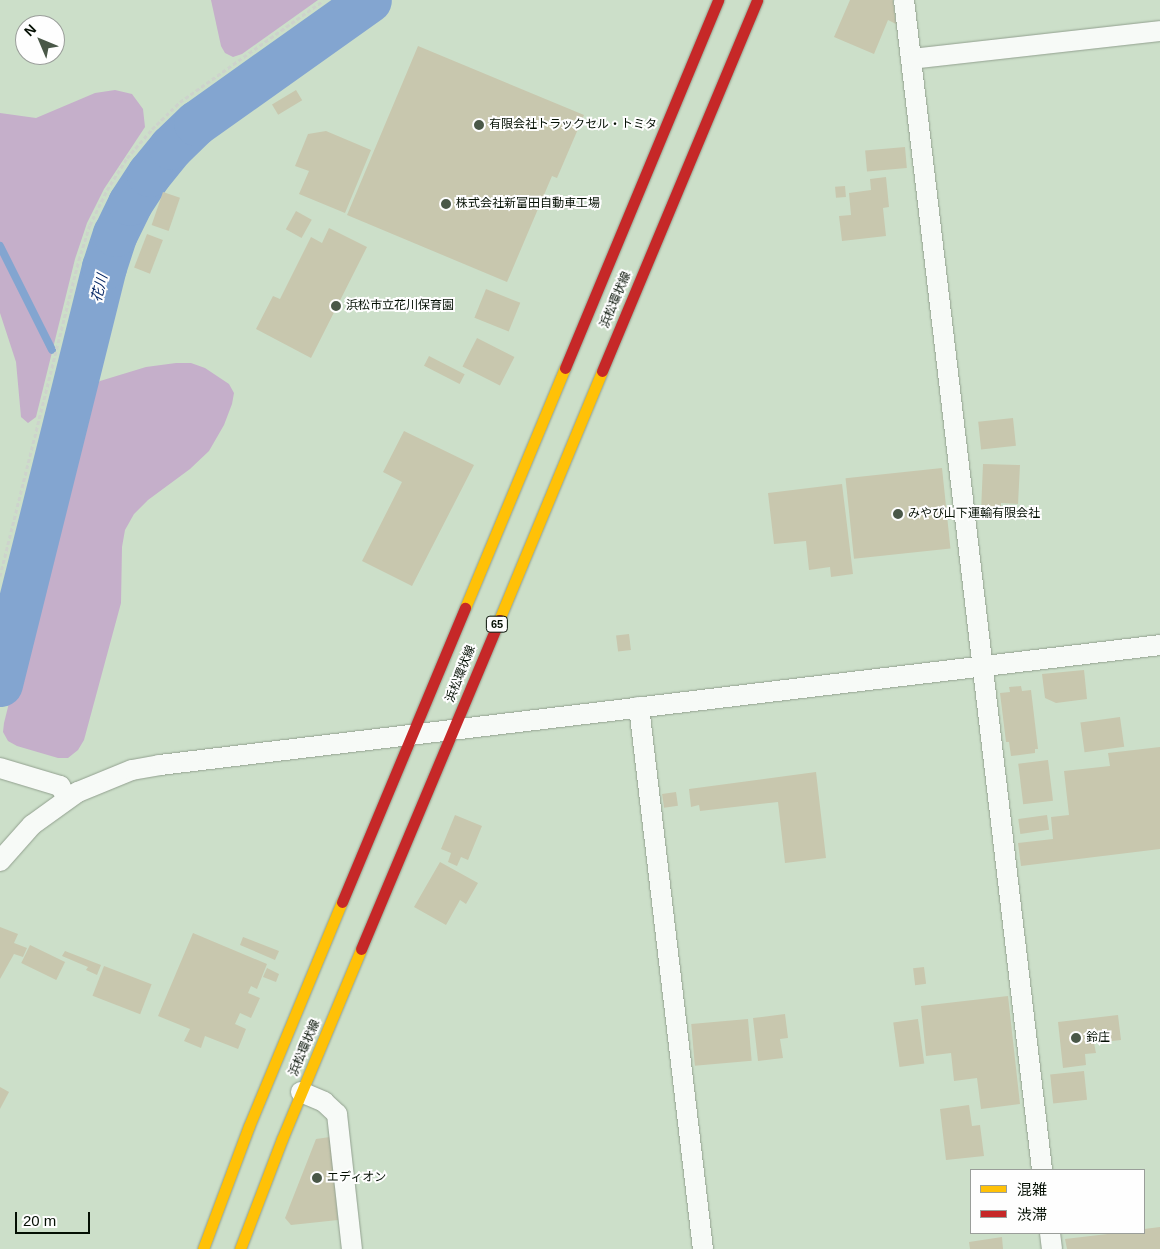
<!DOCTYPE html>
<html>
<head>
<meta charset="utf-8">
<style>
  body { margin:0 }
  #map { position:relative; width:1160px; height:1249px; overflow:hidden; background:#ccdfc9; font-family:Helvetica,"Noto Sans JP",sans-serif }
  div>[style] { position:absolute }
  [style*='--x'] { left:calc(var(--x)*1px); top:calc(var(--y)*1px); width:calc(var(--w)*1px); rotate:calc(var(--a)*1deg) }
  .forest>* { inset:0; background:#c5afca }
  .stream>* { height:8px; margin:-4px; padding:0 4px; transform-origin:4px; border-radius:4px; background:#83a5d0 }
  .river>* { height:45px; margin:-22.5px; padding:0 22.5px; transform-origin:22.5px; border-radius:22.5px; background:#83a5d0 }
  .building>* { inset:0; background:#c8c7ae; transform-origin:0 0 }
  .path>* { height:3px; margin-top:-1.5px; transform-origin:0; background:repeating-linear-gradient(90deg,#cdd3cc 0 4px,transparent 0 6.5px) }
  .roads { filter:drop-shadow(0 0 1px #92a08f) drop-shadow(0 0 1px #92a08f) }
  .street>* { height:20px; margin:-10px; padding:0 10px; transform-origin:10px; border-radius:10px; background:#f7faf7 }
  .slow>* { height:11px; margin:-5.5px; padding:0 5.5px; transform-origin:5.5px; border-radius:5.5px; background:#ffc107 }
  .jam>* { height:11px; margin:-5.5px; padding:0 5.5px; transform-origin:5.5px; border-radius:5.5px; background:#c62828 }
  .dots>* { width:14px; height:14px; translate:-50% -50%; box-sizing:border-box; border:2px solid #fefefe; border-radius:50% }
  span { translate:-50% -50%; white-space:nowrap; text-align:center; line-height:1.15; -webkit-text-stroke:4px #fefefe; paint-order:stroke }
  .shield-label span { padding:1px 4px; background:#fefefe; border:1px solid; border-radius:4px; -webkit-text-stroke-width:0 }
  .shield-label { font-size:11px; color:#040f03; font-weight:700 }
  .poi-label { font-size:12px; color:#040f03 }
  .left { translate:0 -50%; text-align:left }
  .street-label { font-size:12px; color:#040f03 }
  .water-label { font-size:14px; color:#042564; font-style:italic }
  .legend { position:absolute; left:970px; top:1169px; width:175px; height:65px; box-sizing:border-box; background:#fefefe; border:1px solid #9a9e9a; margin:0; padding:6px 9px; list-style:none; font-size:15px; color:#040f03 }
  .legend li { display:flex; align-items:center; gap:10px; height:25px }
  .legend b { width:25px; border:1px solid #9a9e9a }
  .north { position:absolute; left:15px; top:15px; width:50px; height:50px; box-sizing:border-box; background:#fefefe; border:1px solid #9a9e9a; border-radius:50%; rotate:315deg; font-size:14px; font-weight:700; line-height:20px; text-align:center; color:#040f03 }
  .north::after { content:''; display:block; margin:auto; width:18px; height:22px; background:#4a5848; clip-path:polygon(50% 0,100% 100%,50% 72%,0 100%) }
  .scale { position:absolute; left:15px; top:1212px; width:75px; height:22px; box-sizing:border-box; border:2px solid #040f03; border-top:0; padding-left:6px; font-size:15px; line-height:18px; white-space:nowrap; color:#040f03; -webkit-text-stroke:4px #fefefe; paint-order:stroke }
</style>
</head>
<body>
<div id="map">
  <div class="forest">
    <div style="clip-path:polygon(211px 0,318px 0,242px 54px,233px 57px,225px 53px,221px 46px)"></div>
    <div style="clip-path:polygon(115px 90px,132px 94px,143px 109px,145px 127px,104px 189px,87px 223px,75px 259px,36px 417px,28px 423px,21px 417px,16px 362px,0 313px,0 113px,36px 118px,95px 93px)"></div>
    <div style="clip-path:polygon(176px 363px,191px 363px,205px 368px,229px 384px,234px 393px,232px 404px,224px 425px,209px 451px,190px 469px,148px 500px,134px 514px,125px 530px,122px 547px,121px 603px,84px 740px,78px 750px,68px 758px,58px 758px,17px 746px,8px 741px,3px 732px,4px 723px,84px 403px,90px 390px,100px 381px,146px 367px)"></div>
  </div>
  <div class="stream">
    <div style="--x:0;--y:246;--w:116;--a:63.4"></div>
    <div style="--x:65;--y:376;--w:18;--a:63"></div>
  </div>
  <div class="river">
    <div style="--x:0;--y:684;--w:430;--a:-76"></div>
    <div style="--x:104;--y:267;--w:35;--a:-72"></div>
    <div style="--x:115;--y:234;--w:34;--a:-64"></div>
    <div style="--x:130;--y:203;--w:35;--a:-57"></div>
    <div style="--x:149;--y:174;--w:35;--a:-51"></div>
    <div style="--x:171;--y:147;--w:35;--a:-44"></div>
    <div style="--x:196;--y:123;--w:212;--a:-35.4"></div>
  </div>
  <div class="building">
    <div style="clip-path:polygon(850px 0,893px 0,896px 24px,888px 20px,874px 54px,834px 37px)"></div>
    <div style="clip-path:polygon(418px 46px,584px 115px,557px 178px,552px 176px,507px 282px,347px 215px)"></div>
    <div style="left:296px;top:90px;width:12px;height:28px;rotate:59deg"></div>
    <div style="clip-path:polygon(326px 131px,371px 150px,345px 213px,299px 194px,309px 171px,295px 166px,308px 134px)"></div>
    <div style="left:905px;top:147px;width:21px;height:40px;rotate:85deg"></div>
    <div style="clip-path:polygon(886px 177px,889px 207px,883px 208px,886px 236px,842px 241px,839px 216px,851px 215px,849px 193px,871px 190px,870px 179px)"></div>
    <div style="left:845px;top:186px;width:11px;height:10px;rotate:85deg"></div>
    <div style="left:163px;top:192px;width:18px;height:35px;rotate:19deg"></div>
    <div style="left:296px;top:211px;width:18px;height:21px;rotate:29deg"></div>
    <div style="clip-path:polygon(329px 228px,367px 247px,311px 358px,256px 329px,273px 296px,280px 299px,311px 237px,322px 243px)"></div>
    <div style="left:147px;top:234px;width:17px;height:36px;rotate:21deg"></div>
    <div style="left:486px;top:289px;width:37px;height:31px;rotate:22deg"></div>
    <div style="left:477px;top:338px;width:42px;height:32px;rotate:27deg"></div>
    <div style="left:429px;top:356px;width:40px;height:11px;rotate:27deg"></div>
    <div style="left:1013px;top:418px;width:28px;height:35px;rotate:84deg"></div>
    <div style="clip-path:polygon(404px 431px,474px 465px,412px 586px,362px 561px,402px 482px,383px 472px)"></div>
    <div style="clip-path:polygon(983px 464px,1020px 465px,1018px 504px,1001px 503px,1001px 513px,981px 512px)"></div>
    <div style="left:942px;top:468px;width:81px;height:97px;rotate:84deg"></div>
    <div style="clip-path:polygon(842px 484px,853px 574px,831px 577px,830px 567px,809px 570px,806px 541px,774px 544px,768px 493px)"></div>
    <div style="left:629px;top:634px;width:16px;height:13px;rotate:83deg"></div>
    <div style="clip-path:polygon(1084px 670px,1087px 699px,1056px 703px,1045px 698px,1042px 674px)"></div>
    <div style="clip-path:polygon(1021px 686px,1022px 691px,1031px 690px,1038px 749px,1035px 749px,1035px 753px,1011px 756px,1009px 742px,1006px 742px,1000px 693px,1010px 692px,1009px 687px)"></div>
    <div style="left:1120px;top:717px;width:30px;height:40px;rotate:82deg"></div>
    <div style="clip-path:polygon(1160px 747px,1160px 849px,1021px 866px,1018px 843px,1053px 839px,1051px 817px,1069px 815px,1064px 771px,1110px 766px,1108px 753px)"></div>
    <div style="left:1048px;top:760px;width:41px;height:30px;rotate:83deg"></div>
    <div style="clip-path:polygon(816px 772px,826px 858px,785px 863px,778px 802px,700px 811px,699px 805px,691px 807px,689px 789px)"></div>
    <div style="left:676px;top:792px;width:14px;height:14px;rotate:82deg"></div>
    <div style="clip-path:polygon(455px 815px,482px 826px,468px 860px,461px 857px,457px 866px,448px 862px,451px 853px,441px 849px)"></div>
    <div style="left:1047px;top:815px;width:15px;height:29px;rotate:82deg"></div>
    <div style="clip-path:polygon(440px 862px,478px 883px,466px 904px,460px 900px,446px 925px,414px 907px)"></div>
    <div style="clip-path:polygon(0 927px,18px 934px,14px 943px,27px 948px,23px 957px,14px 954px,0 979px)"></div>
    <div style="clip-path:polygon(193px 933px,267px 964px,257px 989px,251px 986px,248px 993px,260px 998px,251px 1018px,240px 1013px,235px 1024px,246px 1029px,238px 1049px,205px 1036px,201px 1048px,184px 1041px,190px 1029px,158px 1016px)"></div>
    <div style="clip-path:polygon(243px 937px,279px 951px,275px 960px,240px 945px)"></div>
    <div style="left:30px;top:945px;width:39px;height:20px;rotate:26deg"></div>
    <div style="clip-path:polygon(65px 951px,101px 965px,97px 975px,86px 970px,88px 967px,62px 956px)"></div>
    <div style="left:104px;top:966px;width:51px;height:32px;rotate:21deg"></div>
    <div style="left:924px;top:967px;width:17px;height:11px;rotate:83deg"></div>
    <div style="clip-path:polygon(267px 968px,279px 974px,276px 982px,263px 977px)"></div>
    <div style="clip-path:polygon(1008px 996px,1020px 1104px,981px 1109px,977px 1078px,954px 1081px,951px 1053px,926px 1056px,921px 1006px)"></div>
    <div style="clip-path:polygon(785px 1014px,788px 1038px,780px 1039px,783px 1058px,758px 1061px,753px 1018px)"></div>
    <div style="clip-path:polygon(1118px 1015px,1121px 1040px,1094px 1043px,1096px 1053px,1085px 1054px,1086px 1065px,1063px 1068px,1058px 1022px)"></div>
    <div style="left:748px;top:1019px;width:42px;height:57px;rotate:85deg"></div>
    <div style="left:918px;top:1019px;width:45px;height:25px;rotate:82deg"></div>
    <div style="left:1084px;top:1071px;width:29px;height:34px;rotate:84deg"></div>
    <div style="clip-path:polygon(0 1087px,9px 1092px,0 1109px)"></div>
    <div style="clip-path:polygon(969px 1105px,972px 1126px,980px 1125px,984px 1156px,946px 1160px,940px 1109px)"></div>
    <div style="clip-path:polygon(330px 1137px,338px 1220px,291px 1225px,285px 1218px,316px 1139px)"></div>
    <div style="clip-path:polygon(1160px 1227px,1160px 1249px,1067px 1249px,1065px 1239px,1116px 1233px,1144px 1233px,1144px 1229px)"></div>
    <div style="clip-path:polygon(1002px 1237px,1003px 1249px,970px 1249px,969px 1242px)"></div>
  </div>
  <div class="path">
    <div style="--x:0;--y:576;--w:326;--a:-76"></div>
    <div style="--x:79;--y:260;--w:37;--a:-73"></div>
    <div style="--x:90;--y:225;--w:39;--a:-64"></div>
    <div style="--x:107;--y:190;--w:38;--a:-58"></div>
    <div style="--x:127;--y:158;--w:38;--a:-49"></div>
    <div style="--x:152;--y:129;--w:39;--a:-44"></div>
    <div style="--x:180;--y:102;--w:176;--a:-35.3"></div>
  </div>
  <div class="roads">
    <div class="street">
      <div style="--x:904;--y:0;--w:1178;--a:83.27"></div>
      <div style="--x:911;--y:59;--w:251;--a:-6.4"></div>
      <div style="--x:639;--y:707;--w:546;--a:83.27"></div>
      <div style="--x:0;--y:768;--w:63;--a:16.7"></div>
      <div style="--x:60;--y:786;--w:14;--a:60"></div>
      <div style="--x:0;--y:861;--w:48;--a:-48.4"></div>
      <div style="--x:32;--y:825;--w:57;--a:-35.7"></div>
      <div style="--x:78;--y:792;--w:58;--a:-22.2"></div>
      <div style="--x:132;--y:770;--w:28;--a:-10"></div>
      <div style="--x:160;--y:765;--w:1007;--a:-6.84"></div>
      <div style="--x:301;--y:1092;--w:25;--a:23"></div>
      <div style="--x:324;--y:1102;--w:18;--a:43"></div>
      <div style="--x:337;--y:1114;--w:136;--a:83.7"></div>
      <div style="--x:1050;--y:1233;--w:16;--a:83"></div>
    </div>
    <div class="slow">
      <div style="--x:465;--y:608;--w:260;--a:-67.4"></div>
      <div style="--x:499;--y:620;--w:269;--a:-67.5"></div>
      <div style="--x:203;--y:1249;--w:131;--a:-69.5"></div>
      <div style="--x:249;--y:1126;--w:243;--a:-67.5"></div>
      <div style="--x:240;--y:1249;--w:118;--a:-69.1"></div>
      <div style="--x:282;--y:1139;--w:206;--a:-67.4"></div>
    </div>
    <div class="jam">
      <div style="--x:565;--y:368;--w:399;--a:-67.4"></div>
      <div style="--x:602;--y:371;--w:402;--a:-67.3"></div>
      <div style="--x:342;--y:902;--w:319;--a:-67.3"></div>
      <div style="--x:361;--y:949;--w:357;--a:-67.2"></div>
    </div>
  </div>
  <div class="dots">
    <div style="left:479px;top:125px;background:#4a5848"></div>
    <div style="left:446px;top:204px;background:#4a5848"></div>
    <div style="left:336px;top:306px;background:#4a5848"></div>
    <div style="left:898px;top:514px;background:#4a5848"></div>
    <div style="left:1076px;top:1038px;background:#4a5848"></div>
    <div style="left:317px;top:1178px;background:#4a5848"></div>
  </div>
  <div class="shield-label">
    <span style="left:497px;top:624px">65</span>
  </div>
  <div class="poi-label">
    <span class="left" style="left:489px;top:125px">有限会社トラックセル・トミタ</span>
    <span class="left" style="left:456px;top:204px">株式会社新富田自動車工場</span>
    <span class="left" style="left:346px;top:306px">浜松市立花川保育園</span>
    <span class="left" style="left:908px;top:514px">みやび山下運輸有限会社</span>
    <span class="left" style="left:1086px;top:1038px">鈴庄</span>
    <span class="left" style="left:327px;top:1178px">エディオン</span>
  </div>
  <div class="street-label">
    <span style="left:616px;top:300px;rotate:-67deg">浜松環状線</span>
    <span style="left:461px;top:674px;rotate:-68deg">浜松環状線</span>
    <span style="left:305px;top:1048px;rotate:-67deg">浜松環状線</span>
  </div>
  <div class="water-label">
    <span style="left:99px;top:288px;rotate:-76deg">花川</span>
  </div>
  <ul class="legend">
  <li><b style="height:6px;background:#ffc107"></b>混雑</li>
  <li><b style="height:6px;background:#c62828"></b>渋滞</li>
  </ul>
  <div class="north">N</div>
  <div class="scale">20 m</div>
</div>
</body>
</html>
